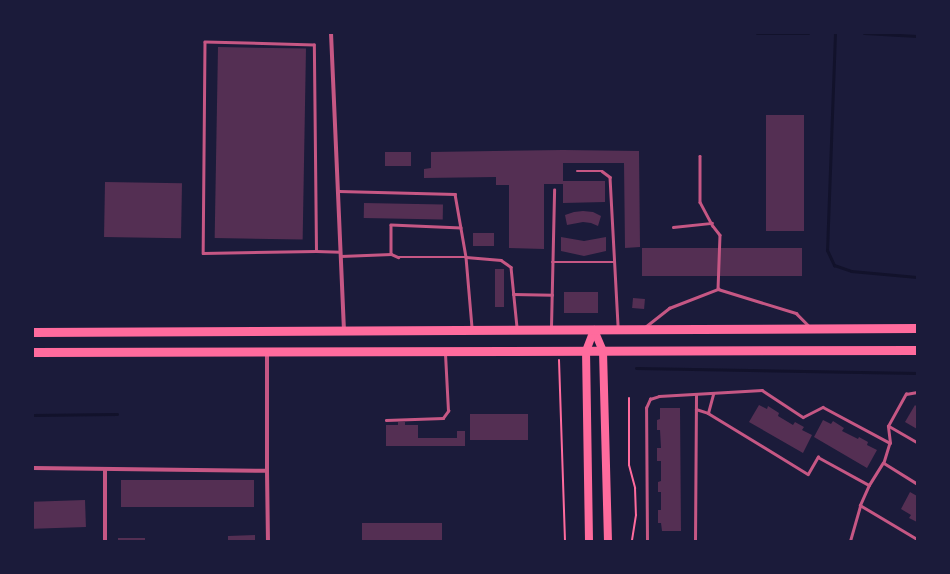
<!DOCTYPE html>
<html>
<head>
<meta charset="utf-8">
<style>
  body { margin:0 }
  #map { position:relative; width:950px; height:574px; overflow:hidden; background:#1b1b3a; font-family:Montserrat,sans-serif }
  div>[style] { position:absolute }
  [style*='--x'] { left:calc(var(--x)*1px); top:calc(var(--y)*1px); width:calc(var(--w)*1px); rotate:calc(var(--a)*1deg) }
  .stream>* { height:3px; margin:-1.5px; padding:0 1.5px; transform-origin:1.5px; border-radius:1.5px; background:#12122b }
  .building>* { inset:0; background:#542f53; transform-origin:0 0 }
  .path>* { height:2px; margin:-1px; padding:0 1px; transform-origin:1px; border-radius:1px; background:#ff6b9d }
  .service>* { height:2.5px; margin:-1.25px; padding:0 1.25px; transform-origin:1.25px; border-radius:1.25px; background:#c65784 }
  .minor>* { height:4px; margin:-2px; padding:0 2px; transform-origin:2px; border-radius:2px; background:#c65784 }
  .secondary>* { height:8px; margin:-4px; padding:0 4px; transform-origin:4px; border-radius:4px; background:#ff6b9d }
  .trunk>* { height:9px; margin:-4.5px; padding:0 4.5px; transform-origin:4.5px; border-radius:4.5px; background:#ff6b9d }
  span { translate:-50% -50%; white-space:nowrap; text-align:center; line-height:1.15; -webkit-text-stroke:3px #1b1b3a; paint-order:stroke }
  .frame { position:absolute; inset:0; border:34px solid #1b1b3a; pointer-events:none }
</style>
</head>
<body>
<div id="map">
  <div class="stream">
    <div style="--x:757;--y:33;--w:51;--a:0"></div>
    <div style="--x:835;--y:33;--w:217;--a:92.1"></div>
    <div style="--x:827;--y:250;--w:17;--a:65"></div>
    <div style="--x:834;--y:265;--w:18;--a:19"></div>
    <div style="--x:851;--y:271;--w:66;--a:5.2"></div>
    <div style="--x:864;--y:33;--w:53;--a:3.2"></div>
    <div style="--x:636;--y:368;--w:281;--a:1"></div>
    <div style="--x:33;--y:415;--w:84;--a:-0.7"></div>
  </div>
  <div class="building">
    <div style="left:218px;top:47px;width:88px;height:191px;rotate:1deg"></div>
    <div style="left:766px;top:115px;width:38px;height:116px"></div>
    <div style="clip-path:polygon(563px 150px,639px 151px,640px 247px,625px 248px,624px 163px,563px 163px,563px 181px,605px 181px,605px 202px,563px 203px,563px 184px,544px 184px,544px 249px,509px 248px,509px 185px,496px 185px,496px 177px,424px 178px,424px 169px,431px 168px,431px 152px)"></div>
    <div style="left:385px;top:152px;width:26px;height:14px"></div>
    <div style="left:105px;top:182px;width:77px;height:55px;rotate:1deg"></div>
    <div style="left:364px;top:203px;width:79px;height:15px;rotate:1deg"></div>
    <div style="clip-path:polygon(583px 211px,593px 212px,601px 216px,598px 226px,591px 223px,583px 222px,567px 225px,565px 215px,574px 212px)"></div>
    <div style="left:473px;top:233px;width:21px;height:13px"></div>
    <div style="clip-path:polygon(561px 237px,584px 241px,606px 237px,606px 251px,584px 256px,561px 251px)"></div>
    <div style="left:642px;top:248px;width:160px;height:28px"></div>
    <div style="left:495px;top:269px;width:9px;height:38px"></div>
    <div style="left:564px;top:292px;width:34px;height:21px"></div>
    <div style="left:633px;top:298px;width:12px;height:10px;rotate:5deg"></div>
    <div style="clip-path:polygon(759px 405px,767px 409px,768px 406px,779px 413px,778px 416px,793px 425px,795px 422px,804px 427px,802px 430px,812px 435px,803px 453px,749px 422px)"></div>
    <div style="clip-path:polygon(915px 405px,917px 407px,917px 429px,905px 422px)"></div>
    <div style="clip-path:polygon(660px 408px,680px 408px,681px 531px,662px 531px,661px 523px,658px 523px,658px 510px,661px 510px,661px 492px,658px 492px,658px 482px,661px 481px,661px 461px,657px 461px,657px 448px,661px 448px,660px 430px,657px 430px,657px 420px,660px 419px)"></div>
    <div style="left:470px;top:414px;width:58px;height:26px"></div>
    <div style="clip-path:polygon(823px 420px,831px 424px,833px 421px,844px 428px,842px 431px,858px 439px,859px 437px,868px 442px,867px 445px,877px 450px,867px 468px,814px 437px)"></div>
    <div style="clip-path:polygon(398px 422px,405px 422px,405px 425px,418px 425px,418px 438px,457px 438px,457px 431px,465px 431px,465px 446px,386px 446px,386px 425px,398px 425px)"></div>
    <div style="left:121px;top:480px;width:133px;height:27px"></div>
    <div style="clip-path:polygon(910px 492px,917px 496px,917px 522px,909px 518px,911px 515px,901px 509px)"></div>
    <div style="left:85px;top:500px;width:27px;height:52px;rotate:88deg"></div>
    <div style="left:442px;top:523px;width:18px;height:80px;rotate:90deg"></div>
    <div style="clip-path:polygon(255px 535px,255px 541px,228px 541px,228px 536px)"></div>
    <div style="left:118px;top:538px;width:27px;height:3px"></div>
  </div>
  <div class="path">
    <div style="--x:559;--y:360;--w:181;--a:88.1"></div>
    <div style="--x:629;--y:398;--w:67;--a:90"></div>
    <div style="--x:629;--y:465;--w:24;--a:75"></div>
    <div style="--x:635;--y:488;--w:27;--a:88"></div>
    <div style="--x:636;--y:515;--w:26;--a:99"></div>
  </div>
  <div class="service">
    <div style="--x:700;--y:156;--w:46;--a:90"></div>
    <div style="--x:700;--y:202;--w:27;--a:62"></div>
    <div style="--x:713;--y:226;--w:11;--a:52"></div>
    <div style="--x:720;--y:235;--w:54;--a:92.1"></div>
    <div style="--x:577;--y:171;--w:25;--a:0"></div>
    <div style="--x:602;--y:171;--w:10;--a:37"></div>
    <div style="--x:610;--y:177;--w:150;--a:86.9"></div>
    <div style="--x:339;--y:191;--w:116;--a:1.5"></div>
    <div style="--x:455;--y:194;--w:64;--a:80.1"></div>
    <div style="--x:466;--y:257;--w:70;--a:85.1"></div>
    <div style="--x:673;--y:227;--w:39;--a:-6"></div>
    <div style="--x:461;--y:228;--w:70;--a:-177.5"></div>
    <div style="--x:391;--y:225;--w:29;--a:90"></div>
    <div style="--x:391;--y:254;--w:8;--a:23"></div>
    <div style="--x:398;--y:257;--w:68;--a:0"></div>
    <div style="--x:466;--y:257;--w:35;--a:5"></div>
    <div style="--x:501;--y:260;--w:12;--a:35"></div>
    <div style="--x:511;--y:267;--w:60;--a:84.3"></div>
    <div style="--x:316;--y:251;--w:206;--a:-90.6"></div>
    <div style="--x:314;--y:45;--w:109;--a:-178.4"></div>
    <div style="--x:205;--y:42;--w:211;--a:90.5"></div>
    <div style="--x:203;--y:253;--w:113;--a:-1"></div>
    <div style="--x:316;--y:251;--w:24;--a:2"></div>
    <div style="--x:341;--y:256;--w:50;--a:-2.3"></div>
    <div style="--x:552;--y:262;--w:63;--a:0"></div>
    <div style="--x:513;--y:294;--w:39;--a:1"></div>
    <div style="--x:551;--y:327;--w:137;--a:-88.7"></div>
    <div style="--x:645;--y:327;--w:31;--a:-38"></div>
    <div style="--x:669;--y:308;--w:53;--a:-21.2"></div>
    <div style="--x:718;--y:289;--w:82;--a:17.1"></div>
    <div style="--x:796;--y:313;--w:18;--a:45"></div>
    <div style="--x:696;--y:409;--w:13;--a:18"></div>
    <div style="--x:708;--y:413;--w:117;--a:31.4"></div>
    <div style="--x:808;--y:474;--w:20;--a:-60"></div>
    <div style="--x:818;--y:457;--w:58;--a:28.8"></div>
    <div style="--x:708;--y:413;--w:20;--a:-75"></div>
    <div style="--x:386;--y:420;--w:57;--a:-2"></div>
    <div style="--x:443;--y:418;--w:9;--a:-54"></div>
    <div style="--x:448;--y:411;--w:58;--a:-93"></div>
    <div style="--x:889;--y:426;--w:32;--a:30"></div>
    <div style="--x:890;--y:443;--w:17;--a:-97"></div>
    <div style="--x:888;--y:426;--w:37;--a:-61"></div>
    <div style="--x:906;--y:394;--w:11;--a:-10"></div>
    <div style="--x:860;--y:505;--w:66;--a:30.8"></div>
    <div style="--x:647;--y:541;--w:133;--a:-90.4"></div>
    <div style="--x:646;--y:408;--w:10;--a:-66"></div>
    <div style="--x:650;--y:399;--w:9;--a:-18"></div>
    <div style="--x:659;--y:396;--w:103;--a:-3.3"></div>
    <div style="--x:762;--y:390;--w:49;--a:33.4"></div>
    <div style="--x:803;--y:417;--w:22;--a:-27"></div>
    <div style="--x:823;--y:407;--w:76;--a:28.2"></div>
    <div style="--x:890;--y:443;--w:21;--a:107"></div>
    <div style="--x:884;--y:463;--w:39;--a:32"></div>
    <div style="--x:695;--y:541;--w:146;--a:-89.6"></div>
    <div style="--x:850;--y:541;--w:37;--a:-74"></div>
    <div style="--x:860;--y:505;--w:22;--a:-66"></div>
    <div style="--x:869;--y:485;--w:26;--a:-58"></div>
  </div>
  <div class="minor">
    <div style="--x:331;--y:33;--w:297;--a:87.5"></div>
    <div style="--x:267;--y:352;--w:119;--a:90"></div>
    <div style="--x:33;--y:468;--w:234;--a:0.7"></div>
    <div style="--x:267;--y:471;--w:70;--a:89.2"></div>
    <div style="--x:105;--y:469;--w:72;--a:90"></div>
  </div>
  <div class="secondary">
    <div style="--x:594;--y:330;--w:23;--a:67"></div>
    <div style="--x:603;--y:351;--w:190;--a:88.5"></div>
    <div style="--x:589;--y:541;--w:190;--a:-90.9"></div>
    <div style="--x:586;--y:351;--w:22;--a:-69"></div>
  </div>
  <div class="trunk">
    <div style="--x:33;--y:332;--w:884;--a:-0.26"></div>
    <div style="--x:33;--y:352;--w:884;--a:-0.13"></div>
  </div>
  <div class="frame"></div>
</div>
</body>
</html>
